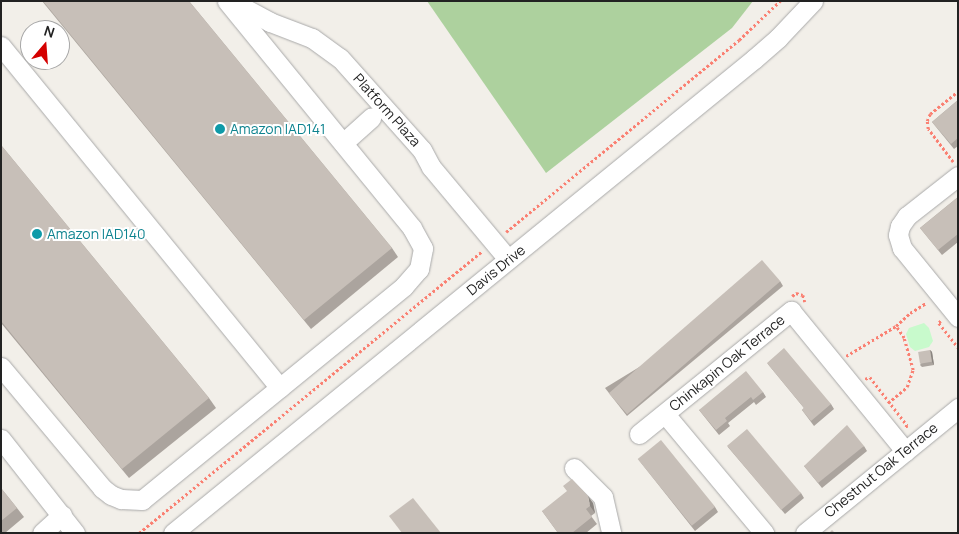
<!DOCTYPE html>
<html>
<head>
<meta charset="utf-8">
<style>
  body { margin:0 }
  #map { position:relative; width:959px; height:534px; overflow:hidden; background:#f2efe9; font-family:Manrope,sans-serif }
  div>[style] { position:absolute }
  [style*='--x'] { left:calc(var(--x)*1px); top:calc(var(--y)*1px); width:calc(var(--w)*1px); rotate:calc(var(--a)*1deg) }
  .forest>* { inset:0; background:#add19e }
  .park>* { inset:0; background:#c8facc }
  .path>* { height:2.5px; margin-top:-1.25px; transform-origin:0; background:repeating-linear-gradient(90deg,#fa8072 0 2.5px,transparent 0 5px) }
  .roads { filter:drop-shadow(0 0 1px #a9a9a9) drop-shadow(0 0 1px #a9a9a9) }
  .minor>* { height:19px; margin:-9.5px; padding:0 9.5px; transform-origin:9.5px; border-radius:9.5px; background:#fff }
  .wall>* { inset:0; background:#aba49e }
  .shaded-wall>* { inset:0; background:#8b8681 }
  .building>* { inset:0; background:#c7bfb8; transform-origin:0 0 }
  .dots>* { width:14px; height:14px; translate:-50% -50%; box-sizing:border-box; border:2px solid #fff; border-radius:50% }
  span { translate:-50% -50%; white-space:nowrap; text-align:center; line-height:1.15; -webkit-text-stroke:4px #fff; paint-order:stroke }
  .street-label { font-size:14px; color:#222 }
  .culture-label { font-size:14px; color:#0d838f }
  .left { translate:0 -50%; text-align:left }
  .frame { position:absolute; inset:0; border:2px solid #222; pointer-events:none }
  .north { position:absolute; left:20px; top:20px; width:50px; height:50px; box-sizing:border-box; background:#fff; border:1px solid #a7a7a7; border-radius:50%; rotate:18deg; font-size:14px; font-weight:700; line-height:20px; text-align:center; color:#222 }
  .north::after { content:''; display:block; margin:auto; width:18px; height:22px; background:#d40000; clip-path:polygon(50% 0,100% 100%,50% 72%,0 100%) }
</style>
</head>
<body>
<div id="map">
  <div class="forest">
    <div style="clip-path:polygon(427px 1px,753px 1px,732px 28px,546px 173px)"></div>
  </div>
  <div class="park">
    <div style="clip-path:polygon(924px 323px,929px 328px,933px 341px,929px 347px,915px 351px,910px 347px,906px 334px,909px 328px)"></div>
  </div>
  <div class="path">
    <div style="--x:953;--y:162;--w:41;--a:-127.1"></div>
    <div style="--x:928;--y:129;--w:8;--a:-97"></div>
    <div style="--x:927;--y:121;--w:8;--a:-67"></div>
    <div style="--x:930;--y:114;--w:36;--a:-39"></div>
    <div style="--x:506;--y:232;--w:302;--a:-39.5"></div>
    <div style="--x:739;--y:40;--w:57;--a:-43.6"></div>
    <div style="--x:792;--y:296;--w:5;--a:-37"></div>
    <div style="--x:796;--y:293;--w:7;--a:16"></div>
    <div style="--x:803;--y:295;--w:7;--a:74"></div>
    <div style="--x:941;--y:321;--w:3;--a:135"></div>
    <div style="--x:939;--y:323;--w:31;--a:52"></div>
    <div style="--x:846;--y:356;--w:58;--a:-31"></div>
    <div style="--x:896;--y:326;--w:19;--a:-43"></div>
    <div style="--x:910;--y:313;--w:19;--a:-32"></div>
    <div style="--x:865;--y:379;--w:5;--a:-22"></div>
    <div style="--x:870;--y:377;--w:61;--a:52.4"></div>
    <div style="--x:907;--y:425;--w:4;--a:104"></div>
    <div style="--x:888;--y:403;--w:25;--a:-40"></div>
    <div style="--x:907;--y:387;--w:18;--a:-71"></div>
    <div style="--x:913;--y:370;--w:33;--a:-106"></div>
    <div style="--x:904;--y:338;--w:14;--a:-124"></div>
    <div style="--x:139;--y:533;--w:444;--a:-39.4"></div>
  </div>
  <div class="roads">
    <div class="minor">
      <div style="--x:233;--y:2;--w:42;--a:28.4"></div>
      <div style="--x:270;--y:22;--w:45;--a:20.9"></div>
      <div style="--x:312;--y:38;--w:34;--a:36"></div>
      <div style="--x:340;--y:58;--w:123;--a:48.3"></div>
      <div style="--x:422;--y:150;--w:19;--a:62"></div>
      <div style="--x:431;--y:167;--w:120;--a:50.1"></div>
      <div style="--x:1;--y:46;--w:441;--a:50.8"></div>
      <div style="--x:343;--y:143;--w:38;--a:-42"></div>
      <div style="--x:958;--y:176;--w:65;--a:141.9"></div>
      <div style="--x:907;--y:216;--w:12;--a:125"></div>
      <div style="--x:900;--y:226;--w:9;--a:103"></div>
      <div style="--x:898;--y:235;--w:14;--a:73"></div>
      <div style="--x:902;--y:248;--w:89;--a:50.9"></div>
      <div style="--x:1;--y:367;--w:158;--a:50.1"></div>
      <div style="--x:102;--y:488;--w:11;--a:38"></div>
      <div style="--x:111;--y:495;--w:11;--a:22"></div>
      <div style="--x:121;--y:499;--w:21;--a:3"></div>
      <div style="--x:142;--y:500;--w:338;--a:-39.2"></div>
      <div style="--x:404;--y:286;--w:23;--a:-49"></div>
      <div style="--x:419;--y:269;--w:21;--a:-79"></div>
      <div style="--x:423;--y:248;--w:23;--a:-119"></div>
      <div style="--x:412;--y:228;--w:293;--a:-129.2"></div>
      <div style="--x:665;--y:414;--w:155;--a:50.2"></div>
      <div style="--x:639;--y:434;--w:196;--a:-39"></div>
      <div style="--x:791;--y:311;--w:181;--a:50.8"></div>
      <div style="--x:1;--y:439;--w:120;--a:51.8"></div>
      <div style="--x:574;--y:468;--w:41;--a:45"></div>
      <div style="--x:603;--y:497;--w:37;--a:77"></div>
      <div style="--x:42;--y:533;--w:27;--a:-42"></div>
      <div style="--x:173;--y:533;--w:750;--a:-39.21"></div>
      <div style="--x:754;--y:59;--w:32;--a:-41"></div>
      <div style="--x:778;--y:38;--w:51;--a:-46.6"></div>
      <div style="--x:805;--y:533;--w:198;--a:-39.2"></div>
    </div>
  </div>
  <div class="wall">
    <div style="clip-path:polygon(42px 1px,189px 1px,392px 248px,398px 257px,311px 329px)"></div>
    <div style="clip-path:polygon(958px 100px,958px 146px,954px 149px,932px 122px)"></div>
    <div style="clip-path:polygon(1px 145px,209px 398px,216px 408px,129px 478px,1px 323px)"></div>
    <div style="clip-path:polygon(958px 197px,958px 242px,942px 255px,920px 228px)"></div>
    <div style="clip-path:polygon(780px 281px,783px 286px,627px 416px,605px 388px)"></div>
    <div style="clip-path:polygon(930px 350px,932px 352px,934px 365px,922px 367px,920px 365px)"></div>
    <div style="clip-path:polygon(767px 363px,831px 404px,834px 409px,814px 426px,802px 410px,804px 408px)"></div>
    <div style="clip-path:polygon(763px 392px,766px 397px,756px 405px,754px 402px,728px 423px,730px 426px,719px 435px,699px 410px)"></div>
    <div style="clip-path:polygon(727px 446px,801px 493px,804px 498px,785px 514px)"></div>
    <div style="clip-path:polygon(864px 446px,867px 451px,822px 488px,804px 466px)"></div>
    <div style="clip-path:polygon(638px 459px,715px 507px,718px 512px,695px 531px)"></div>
    <div style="clip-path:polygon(1px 488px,17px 508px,24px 517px,5px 533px,1px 533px)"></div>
    <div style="clip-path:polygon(593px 503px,595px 513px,591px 516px,597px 524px,586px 533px,558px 533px,542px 511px)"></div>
  </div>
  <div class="shaded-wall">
    <div style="clip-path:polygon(930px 350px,932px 352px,934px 365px,932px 362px)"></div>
    <div style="clip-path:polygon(588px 496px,593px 503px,595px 513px,590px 506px)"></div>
  </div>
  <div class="building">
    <div style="clip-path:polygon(43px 1px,189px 1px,392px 248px,304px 320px)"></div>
    <div style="clip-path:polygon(958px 100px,958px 138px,951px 144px,932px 122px)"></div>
    <div style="clip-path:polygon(1px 145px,209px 398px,122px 469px,1px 321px)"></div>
    <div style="clip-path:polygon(958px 197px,958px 234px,938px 250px,920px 228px)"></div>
    <div style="left:762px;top:260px;width:28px;height:203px;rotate:49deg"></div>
    <div style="clip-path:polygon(784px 348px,831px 404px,811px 421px,802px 410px,804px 408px,767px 363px)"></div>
    <div style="left:930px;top:350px;width:12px;height:12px;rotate:81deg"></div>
    <div style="clip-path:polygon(746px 371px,763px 392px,753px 400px,751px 397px,725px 418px,727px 421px,716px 430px,699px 410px)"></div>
    <div style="clip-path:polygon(847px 425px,864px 446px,818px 483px,804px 466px)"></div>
    <div style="left:747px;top:429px;width:84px;height:26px;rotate:50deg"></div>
    <div style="left:661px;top:440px;width:86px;height:30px;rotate:51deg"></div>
    <div style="clip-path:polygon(572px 479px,588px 496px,590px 506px,586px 509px,592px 517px,572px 533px,558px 533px,542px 511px,567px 491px,563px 486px)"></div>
    <div style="clip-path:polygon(1px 488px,17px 508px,1px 521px)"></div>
    <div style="clip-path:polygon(413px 498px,441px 533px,402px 533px,389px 516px)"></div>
    <div style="clip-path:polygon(832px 530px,835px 533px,829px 533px)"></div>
  </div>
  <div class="dots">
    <div style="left:220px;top:129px;background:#0f9aa8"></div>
    <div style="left:37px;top:234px;background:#0f9aa8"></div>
  </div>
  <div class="street-label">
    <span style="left:387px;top:110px;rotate:48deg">Platform Plaza</span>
    <span style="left:496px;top:270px;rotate:-39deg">Davis Drive</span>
    <span style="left:727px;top:363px;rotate:-39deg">Chinkapin Oak Terrace</span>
    <span style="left:881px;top:470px;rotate:-39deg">Chestnut Oak Terrace</span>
  </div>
  <div class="culture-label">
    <span class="left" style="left:230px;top:129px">Amazon IAD141</span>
    <span class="left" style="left:47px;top:234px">Amazon IAD140</span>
  </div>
  <div class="frame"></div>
  <div class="north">N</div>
</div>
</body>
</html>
